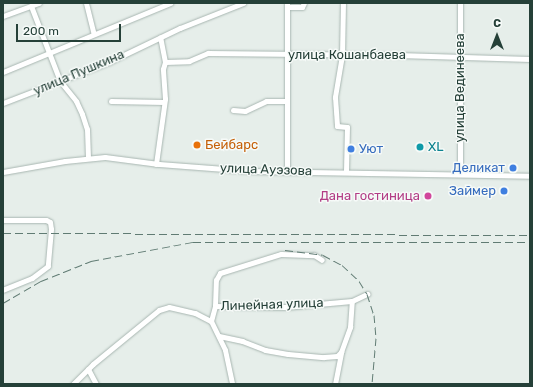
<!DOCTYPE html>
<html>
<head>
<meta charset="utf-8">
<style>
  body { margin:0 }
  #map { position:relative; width:533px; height:387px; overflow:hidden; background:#e6eeea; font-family:Rubik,sans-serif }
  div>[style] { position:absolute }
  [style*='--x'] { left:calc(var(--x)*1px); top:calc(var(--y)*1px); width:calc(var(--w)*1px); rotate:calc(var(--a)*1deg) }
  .roads { filter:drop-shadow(0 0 1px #a8b6b1) drop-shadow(0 0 1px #a8b6b1) }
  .minor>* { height:5px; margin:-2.5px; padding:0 2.5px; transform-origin:2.5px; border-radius:2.5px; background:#fff }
  .rail>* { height:1px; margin-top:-0.5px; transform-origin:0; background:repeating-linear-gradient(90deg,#607b73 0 8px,transparent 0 12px) }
  .dots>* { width:11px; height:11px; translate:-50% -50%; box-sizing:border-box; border:2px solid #f6faf8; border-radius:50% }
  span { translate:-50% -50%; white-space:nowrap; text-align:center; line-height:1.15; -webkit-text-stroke:3px #f6faf8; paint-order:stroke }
  .street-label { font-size:13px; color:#254038 }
  .food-label { font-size:13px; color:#c56008 }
  .left { translate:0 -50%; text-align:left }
  .culture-label { font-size:13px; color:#0d838f }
  .shop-label { font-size:13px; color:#366cbe }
  .right { translate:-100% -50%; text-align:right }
  .hotel-label { font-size:13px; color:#b23c85 }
  .frame { position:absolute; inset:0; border:4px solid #254038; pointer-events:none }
  .north { position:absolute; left:477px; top:16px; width:40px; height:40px; -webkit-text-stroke:3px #f6faf8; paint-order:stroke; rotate:0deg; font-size:11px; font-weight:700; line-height:16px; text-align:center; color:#254038 }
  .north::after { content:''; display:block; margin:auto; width:14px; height:18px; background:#254038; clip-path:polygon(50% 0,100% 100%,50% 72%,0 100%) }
  .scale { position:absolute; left:16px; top:24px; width:105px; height:18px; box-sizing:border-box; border:2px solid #254038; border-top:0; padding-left:5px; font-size:12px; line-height:14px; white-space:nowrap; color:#254038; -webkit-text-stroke:3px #f6faf8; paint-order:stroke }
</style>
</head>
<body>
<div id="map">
  <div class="roads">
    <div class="minor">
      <div style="--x:86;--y:3;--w:32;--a:76"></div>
      <div style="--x:343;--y:3;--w:52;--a:91.1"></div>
      <div style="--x:342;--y:55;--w:43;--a:99.5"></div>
      <div style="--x:335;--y:97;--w:29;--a:86"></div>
      <div style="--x:337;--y:126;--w:10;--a:6"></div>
      <div style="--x:347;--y:127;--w:45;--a:91.3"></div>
      <div style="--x:460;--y:3;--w:171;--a:90"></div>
      <div style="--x:31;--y:6;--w:80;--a:68.9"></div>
      <div style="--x:60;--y:81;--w:26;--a:51"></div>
      <div style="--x:76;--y:101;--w:14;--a:65"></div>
      <div style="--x:82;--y:114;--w:16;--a:72"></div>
      <div style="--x:87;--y:129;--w:29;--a:88"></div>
      <div style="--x:287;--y:7;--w:15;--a:0"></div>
      <div style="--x:302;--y:7;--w:4;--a:-63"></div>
      <div style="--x:3;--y:16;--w:38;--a:-20"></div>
      <div style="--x:165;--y:62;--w:24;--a:-2"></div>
      <div style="--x:189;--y:61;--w:21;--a:-23"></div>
      <div style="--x:208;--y:53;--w:190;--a:0.6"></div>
      <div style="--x:398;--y:55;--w:132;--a:1.7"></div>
      <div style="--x:3;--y:72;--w:181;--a:-22.4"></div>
      <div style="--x:111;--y:101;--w:53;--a:1.1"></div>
      <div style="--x:3;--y:103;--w:114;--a:-21.1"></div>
      <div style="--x:109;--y:62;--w:79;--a:-25.6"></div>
      <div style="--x:180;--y:28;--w:68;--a:-21.6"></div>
      <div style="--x:233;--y:110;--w:12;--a:5"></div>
      <div style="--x:245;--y:111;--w:23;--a:-25"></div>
      <div style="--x:266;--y:101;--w:19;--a:0"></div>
      <div style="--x:156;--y:164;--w:66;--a:-82.1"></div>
      <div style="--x:165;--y:99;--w:30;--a:-94"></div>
      <div style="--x:163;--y:69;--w:7;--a:-74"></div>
      <div style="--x:165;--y:62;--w:25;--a:-101"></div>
      <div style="--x:287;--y:171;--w:168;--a:-90"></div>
      <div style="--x:3;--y:172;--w:63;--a:-10.1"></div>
      <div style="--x:65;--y:161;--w:40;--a:-5.7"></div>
      <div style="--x:105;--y:157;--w:54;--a:7.4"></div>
      <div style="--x:159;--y:164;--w:92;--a:4.4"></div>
      <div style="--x:251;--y:171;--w:279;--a:1"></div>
      <div style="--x:3;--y:220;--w:43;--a:0"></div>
      <div style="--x:46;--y:220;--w:4;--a:27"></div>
      <div style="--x:50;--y:222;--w:7;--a:82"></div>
      <div style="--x:51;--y:229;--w:37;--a:95"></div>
      <div style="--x:48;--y:266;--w:20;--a:143"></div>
      <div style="--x:32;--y:278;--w:31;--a:158"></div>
      <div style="--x:215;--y:306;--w:26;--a:-88"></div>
      <div style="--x:216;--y:280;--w:8;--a:-60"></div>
      <div style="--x:220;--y:273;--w:64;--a:-17.3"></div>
      <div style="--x:281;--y:254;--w:33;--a:2"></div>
      <div style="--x:314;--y:255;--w:9;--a:32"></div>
      <div style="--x:211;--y:321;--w:16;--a:-75"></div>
      <div style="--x:215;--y:306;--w:70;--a:0.8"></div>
      <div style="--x:285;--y:307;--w:67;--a:-5.1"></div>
      <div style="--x:352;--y:301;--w:17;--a:-25"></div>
      <div style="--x:211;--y:321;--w:32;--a:64"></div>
      <div style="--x:225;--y:350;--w:35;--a:78"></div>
      <div style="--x:219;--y:336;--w:24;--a:12"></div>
      <div style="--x:242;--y:341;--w:25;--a:21"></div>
      <div style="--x:265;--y:350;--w:23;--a:10"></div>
      <div style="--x:288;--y:354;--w:36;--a:5"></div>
      <div style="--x:324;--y:357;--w:13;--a:-4"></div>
      <div style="--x:337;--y:356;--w:6;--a:-45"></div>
      <div style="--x:88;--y:369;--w:17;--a:62"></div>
      <div style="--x:73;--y:384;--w:28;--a:-45"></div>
      <div style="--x:93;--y:364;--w:85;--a:-39.3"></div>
      <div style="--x:159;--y:310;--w:10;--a:-17"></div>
      <div style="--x:169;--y:307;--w:27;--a:13"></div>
      <div style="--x:195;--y:313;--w:18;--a:27"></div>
      <div style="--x:335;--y:384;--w:33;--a:-79"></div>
      <div style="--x:341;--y:352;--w:27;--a:-70"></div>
      <div style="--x:350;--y:327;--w:26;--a:-86"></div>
    </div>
  </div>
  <div class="rail">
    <div style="--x:3;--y:233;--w:527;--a:0.22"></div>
    <div style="--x:285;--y:250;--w:38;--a:7"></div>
    <div style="--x:323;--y:255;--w:21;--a:28"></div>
    <div style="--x:342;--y:265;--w:23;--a:43"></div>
    <div style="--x:359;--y:281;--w:15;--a:58"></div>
    <div style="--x:367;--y:294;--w:22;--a:72"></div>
    <div style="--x:374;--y:315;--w:23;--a:85"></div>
    <div style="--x:376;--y:338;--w:46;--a:95"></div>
    <div style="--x:3;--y:303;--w:44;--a:-30.1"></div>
    <div style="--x:41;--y:281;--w:54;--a:-21.8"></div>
    <div style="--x:91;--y:261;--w:104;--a:-10.6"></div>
    <div style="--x:193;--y:242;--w:337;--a:0"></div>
  </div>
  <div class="dots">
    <div style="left:197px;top:145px;background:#e8710a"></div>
    <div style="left:420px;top:147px;background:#0f9aa8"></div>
    <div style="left:351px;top:149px;background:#3f7fe0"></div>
    <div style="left:513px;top:168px;background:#3f7fe0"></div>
    <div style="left:504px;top:191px;background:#3f7fe0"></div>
    <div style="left:428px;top:196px;background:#d1479c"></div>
  </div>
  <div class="street-label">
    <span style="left:347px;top:55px">улица Кошанбаева</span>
    <span style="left:79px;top:73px;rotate:-23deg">улица Пушкина</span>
    <span style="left:460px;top:88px;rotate:-90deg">улица Вединеева</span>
    <span style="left:266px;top:170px;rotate:2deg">улица Ауэзова</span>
    <span style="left:272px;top:305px;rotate:-2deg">Линейная улица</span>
  </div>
  <div class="food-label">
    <span class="left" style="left:205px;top:145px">Бейбарс</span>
  </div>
  <div class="culture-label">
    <span class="left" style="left:428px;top:147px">XL</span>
  </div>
  <div class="shop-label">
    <span class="left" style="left:359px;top:149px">Уют</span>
    <span class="right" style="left:505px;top:168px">Деликат</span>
    <span class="right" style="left:496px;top:191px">Займер</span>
  </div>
  <div class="hotel-label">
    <span class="right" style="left:420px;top:196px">Дана гостиница</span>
  </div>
  <div class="frame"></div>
  <div class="north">С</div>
  <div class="scale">200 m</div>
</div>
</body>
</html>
